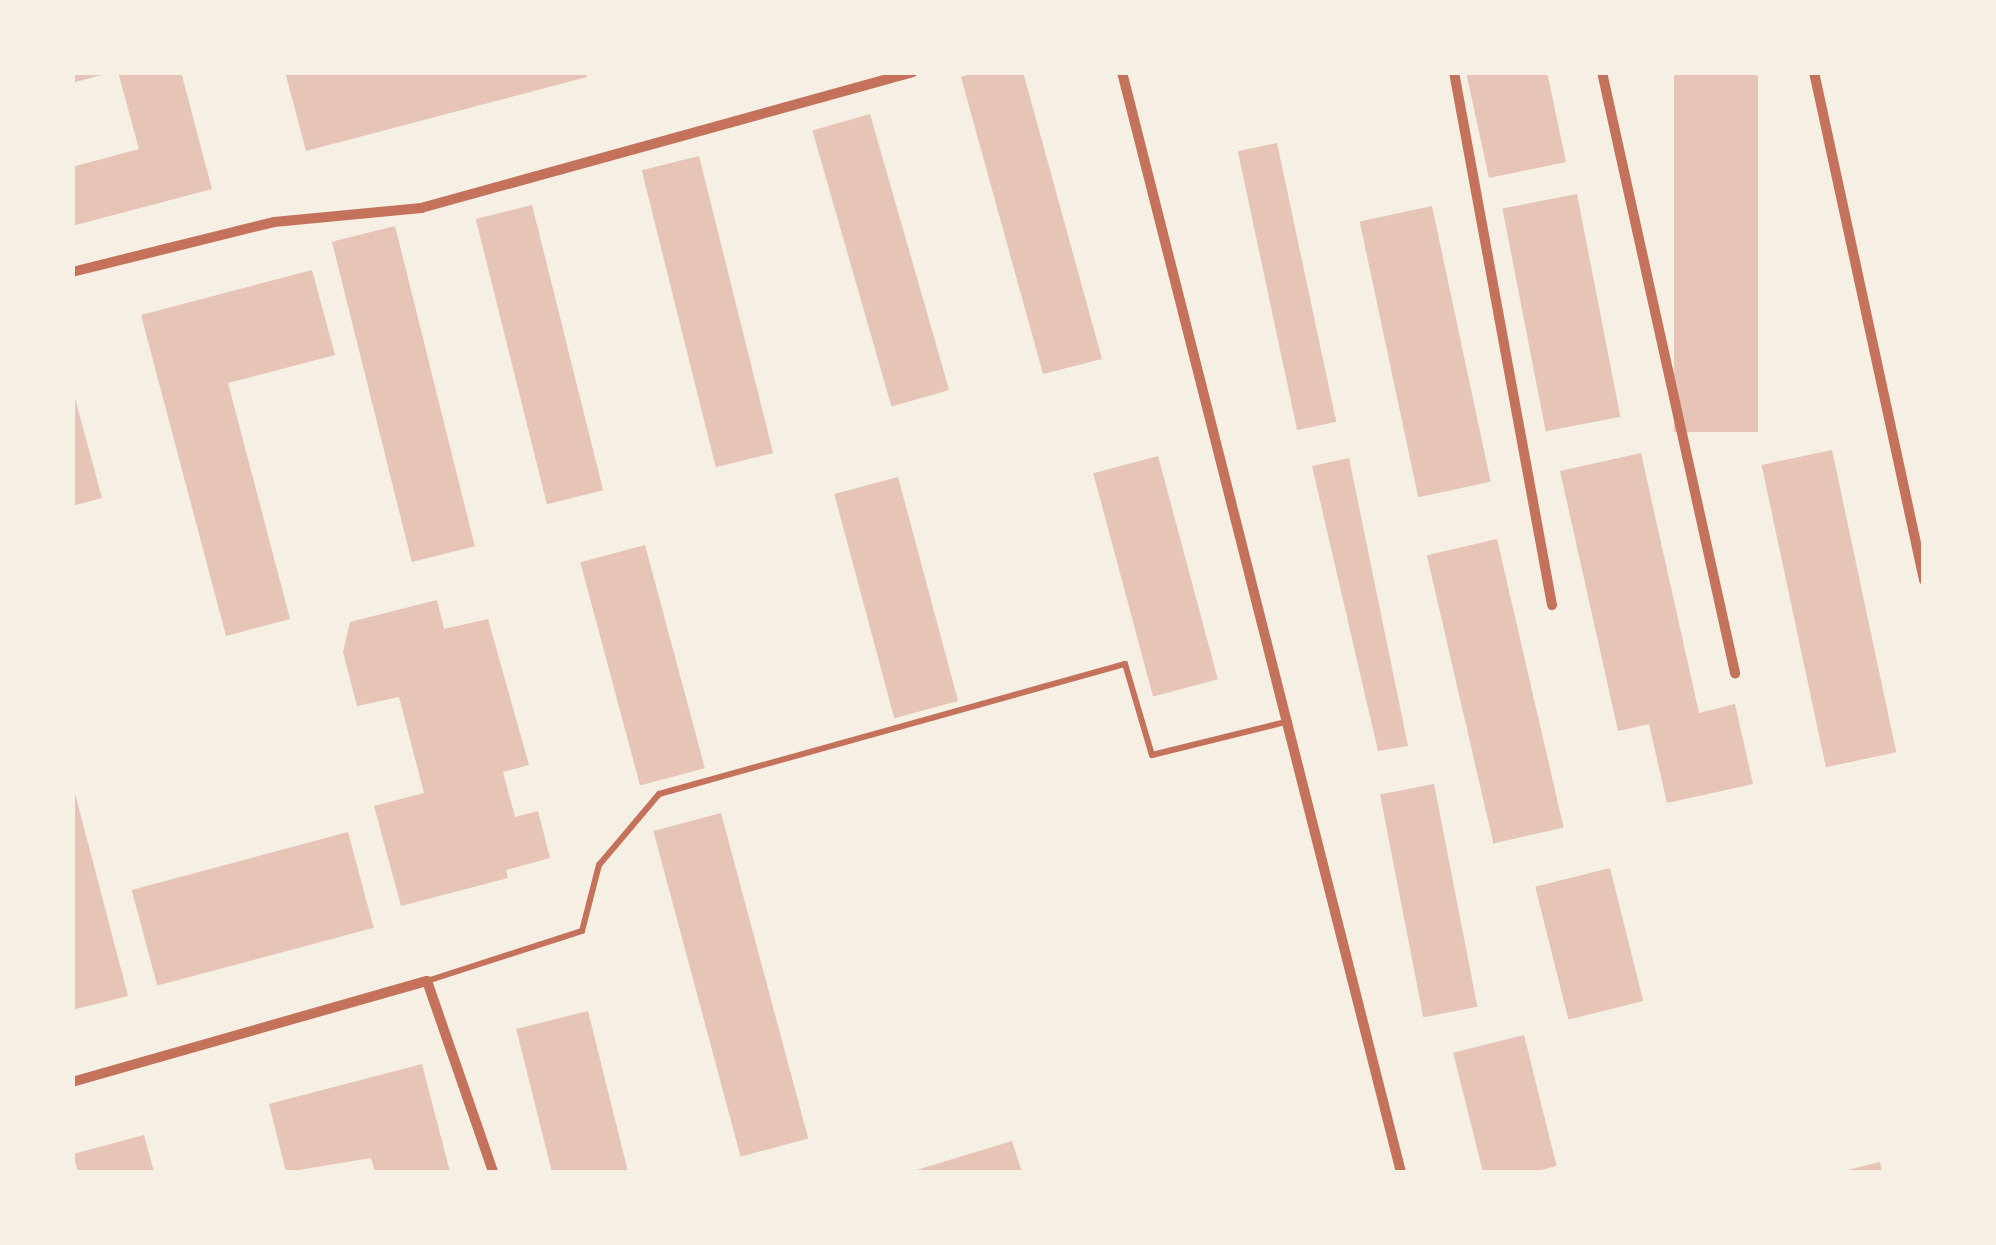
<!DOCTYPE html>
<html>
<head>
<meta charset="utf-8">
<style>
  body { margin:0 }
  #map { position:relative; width:1996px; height:1245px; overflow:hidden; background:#f6efe4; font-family:Overpass,sans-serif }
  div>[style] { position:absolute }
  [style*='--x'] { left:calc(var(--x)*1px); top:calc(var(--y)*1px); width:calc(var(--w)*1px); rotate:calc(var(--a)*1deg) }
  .building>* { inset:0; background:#e6c5b7; transform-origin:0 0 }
  .service>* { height:6px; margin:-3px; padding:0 3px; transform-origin:3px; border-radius:3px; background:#c5725c }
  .minor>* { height:10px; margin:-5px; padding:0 5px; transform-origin:5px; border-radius:5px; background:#c5725c }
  span { translate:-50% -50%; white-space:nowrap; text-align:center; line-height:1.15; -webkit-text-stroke:10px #f6efe4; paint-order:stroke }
  .frame { position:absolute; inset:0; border:75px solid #f6efe4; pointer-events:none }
</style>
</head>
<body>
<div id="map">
  <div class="building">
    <div style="clip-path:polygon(72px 72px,105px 72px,105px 74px,72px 83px)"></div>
    <div style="clip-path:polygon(118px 72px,181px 72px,212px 189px,72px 226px,72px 167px,139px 149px)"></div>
    <div style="clip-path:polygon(285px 72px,586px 72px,587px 77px,306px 151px)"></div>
    <div style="clip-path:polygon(977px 72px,1023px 72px,1102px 359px,1043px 374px,961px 77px)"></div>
    <div style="clip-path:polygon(1466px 72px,1547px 72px,1566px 162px,1489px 178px)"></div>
    <div style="left:1674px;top:72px;width:84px;height:360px"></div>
    <div style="left:870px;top:114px;width:287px;height:60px;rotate:74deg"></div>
    <div style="left:1277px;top:143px;width:285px;height:40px;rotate:78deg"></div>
    <div style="left:699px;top:156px;width:306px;height:59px;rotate:76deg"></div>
    <div style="left:1577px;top:194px;width:227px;height:76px;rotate:79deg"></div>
    <div style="left:532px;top:205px;width:294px;height:58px;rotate:76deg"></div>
    <div style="left:1432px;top:206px;width:282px;height:74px;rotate:78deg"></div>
    <div style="left:395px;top:226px;width:330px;height:65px;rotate:76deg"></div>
    <div style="clip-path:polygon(312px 270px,335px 355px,228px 383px,290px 619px,226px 636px,141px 315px)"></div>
    <div style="clip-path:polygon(72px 387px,102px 498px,72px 506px)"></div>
    <div style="left:1832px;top:450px;width:309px;height:72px;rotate:78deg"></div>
    <div style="clip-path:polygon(1641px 453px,1699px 713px,1735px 704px,1753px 784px,1667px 803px,1649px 724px,1618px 731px,1560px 471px)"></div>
    <div style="left:1158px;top:456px;width:231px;height:67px;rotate:75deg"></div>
    <div style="clip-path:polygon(1349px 458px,1408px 746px,1378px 751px,1312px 466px)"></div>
    <div style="left:898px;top:477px;width:232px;height:66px;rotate:75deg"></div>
    <div style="left:1497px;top:539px;width:296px;height:72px;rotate:77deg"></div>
    <div style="left:645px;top:545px;width:231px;height:67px;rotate:75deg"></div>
    <div style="clip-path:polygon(437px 600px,444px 629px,488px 619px,529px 765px,503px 772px,515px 817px,538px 811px,550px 858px,506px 870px,508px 878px,401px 906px,374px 806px,424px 793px,399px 697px,357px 706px,343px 652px,350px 622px)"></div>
    <div style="clip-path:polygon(72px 782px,128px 996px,72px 1010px)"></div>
    <div style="left:1434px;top:784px;width:227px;height:55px;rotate:79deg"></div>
    <div style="left:721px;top:813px;width:337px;height:70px;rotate:75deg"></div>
    <div style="left:348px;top:832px;width:99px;height:224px;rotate:75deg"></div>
    <div style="left:1610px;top:868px;width:137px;height:77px;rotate:76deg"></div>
    <div style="left:588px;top:1011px;width:166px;height:74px;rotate:76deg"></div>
    <div style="left:1524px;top:1035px;width:135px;height:73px;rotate:76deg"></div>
    <div style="clip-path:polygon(422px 1064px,450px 1172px,375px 1172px,371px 1158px,286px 1172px,269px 1104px)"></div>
    <div style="clip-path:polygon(144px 1135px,154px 1172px,78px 1172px,73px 1154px)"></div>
    <div style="clip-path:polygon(1012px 1141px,1022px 1172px,910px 1172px)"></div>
    <div style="clip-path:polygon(1880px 1162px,1882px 1172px,1844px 1172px,1843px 1171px)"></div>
  </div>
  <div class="service">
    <div style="--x:427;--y:981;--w:163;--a:-17.9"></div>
    <div style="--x:582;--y:931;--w:68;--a:-75.6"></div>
    <div style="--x:599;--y:865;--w:93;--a:-49.8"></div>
    <div style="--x:659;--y:794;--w:484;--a:-15.6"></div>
    <div style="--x:1125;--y:664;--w:95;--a:73.5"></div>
    <div style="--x:1152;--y:755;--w:141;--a:-13.9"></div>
  </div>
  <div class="minor">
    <div style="--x:1122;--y:72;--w:1135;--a:75.77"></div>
    <div style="--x:1454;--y:72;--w:542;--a:79.58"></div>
    <div style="--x:1602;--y:72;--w:616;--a:77.52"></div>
    <div style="--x:1814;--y:72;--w:520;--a:77.78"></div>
    <div style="--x:72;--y:272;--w:208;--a:-13.9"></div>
    <div style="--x:274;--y:222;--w:148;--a:-5.4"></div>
    <div style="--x:421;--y:208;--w:510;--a:-15.45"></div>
    <div style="--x:72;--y:1082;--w:369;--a:-15.9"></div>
    <div style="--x:427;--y:981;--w:202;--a:70.9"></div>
  </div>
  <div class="frame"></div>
</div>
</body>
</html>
